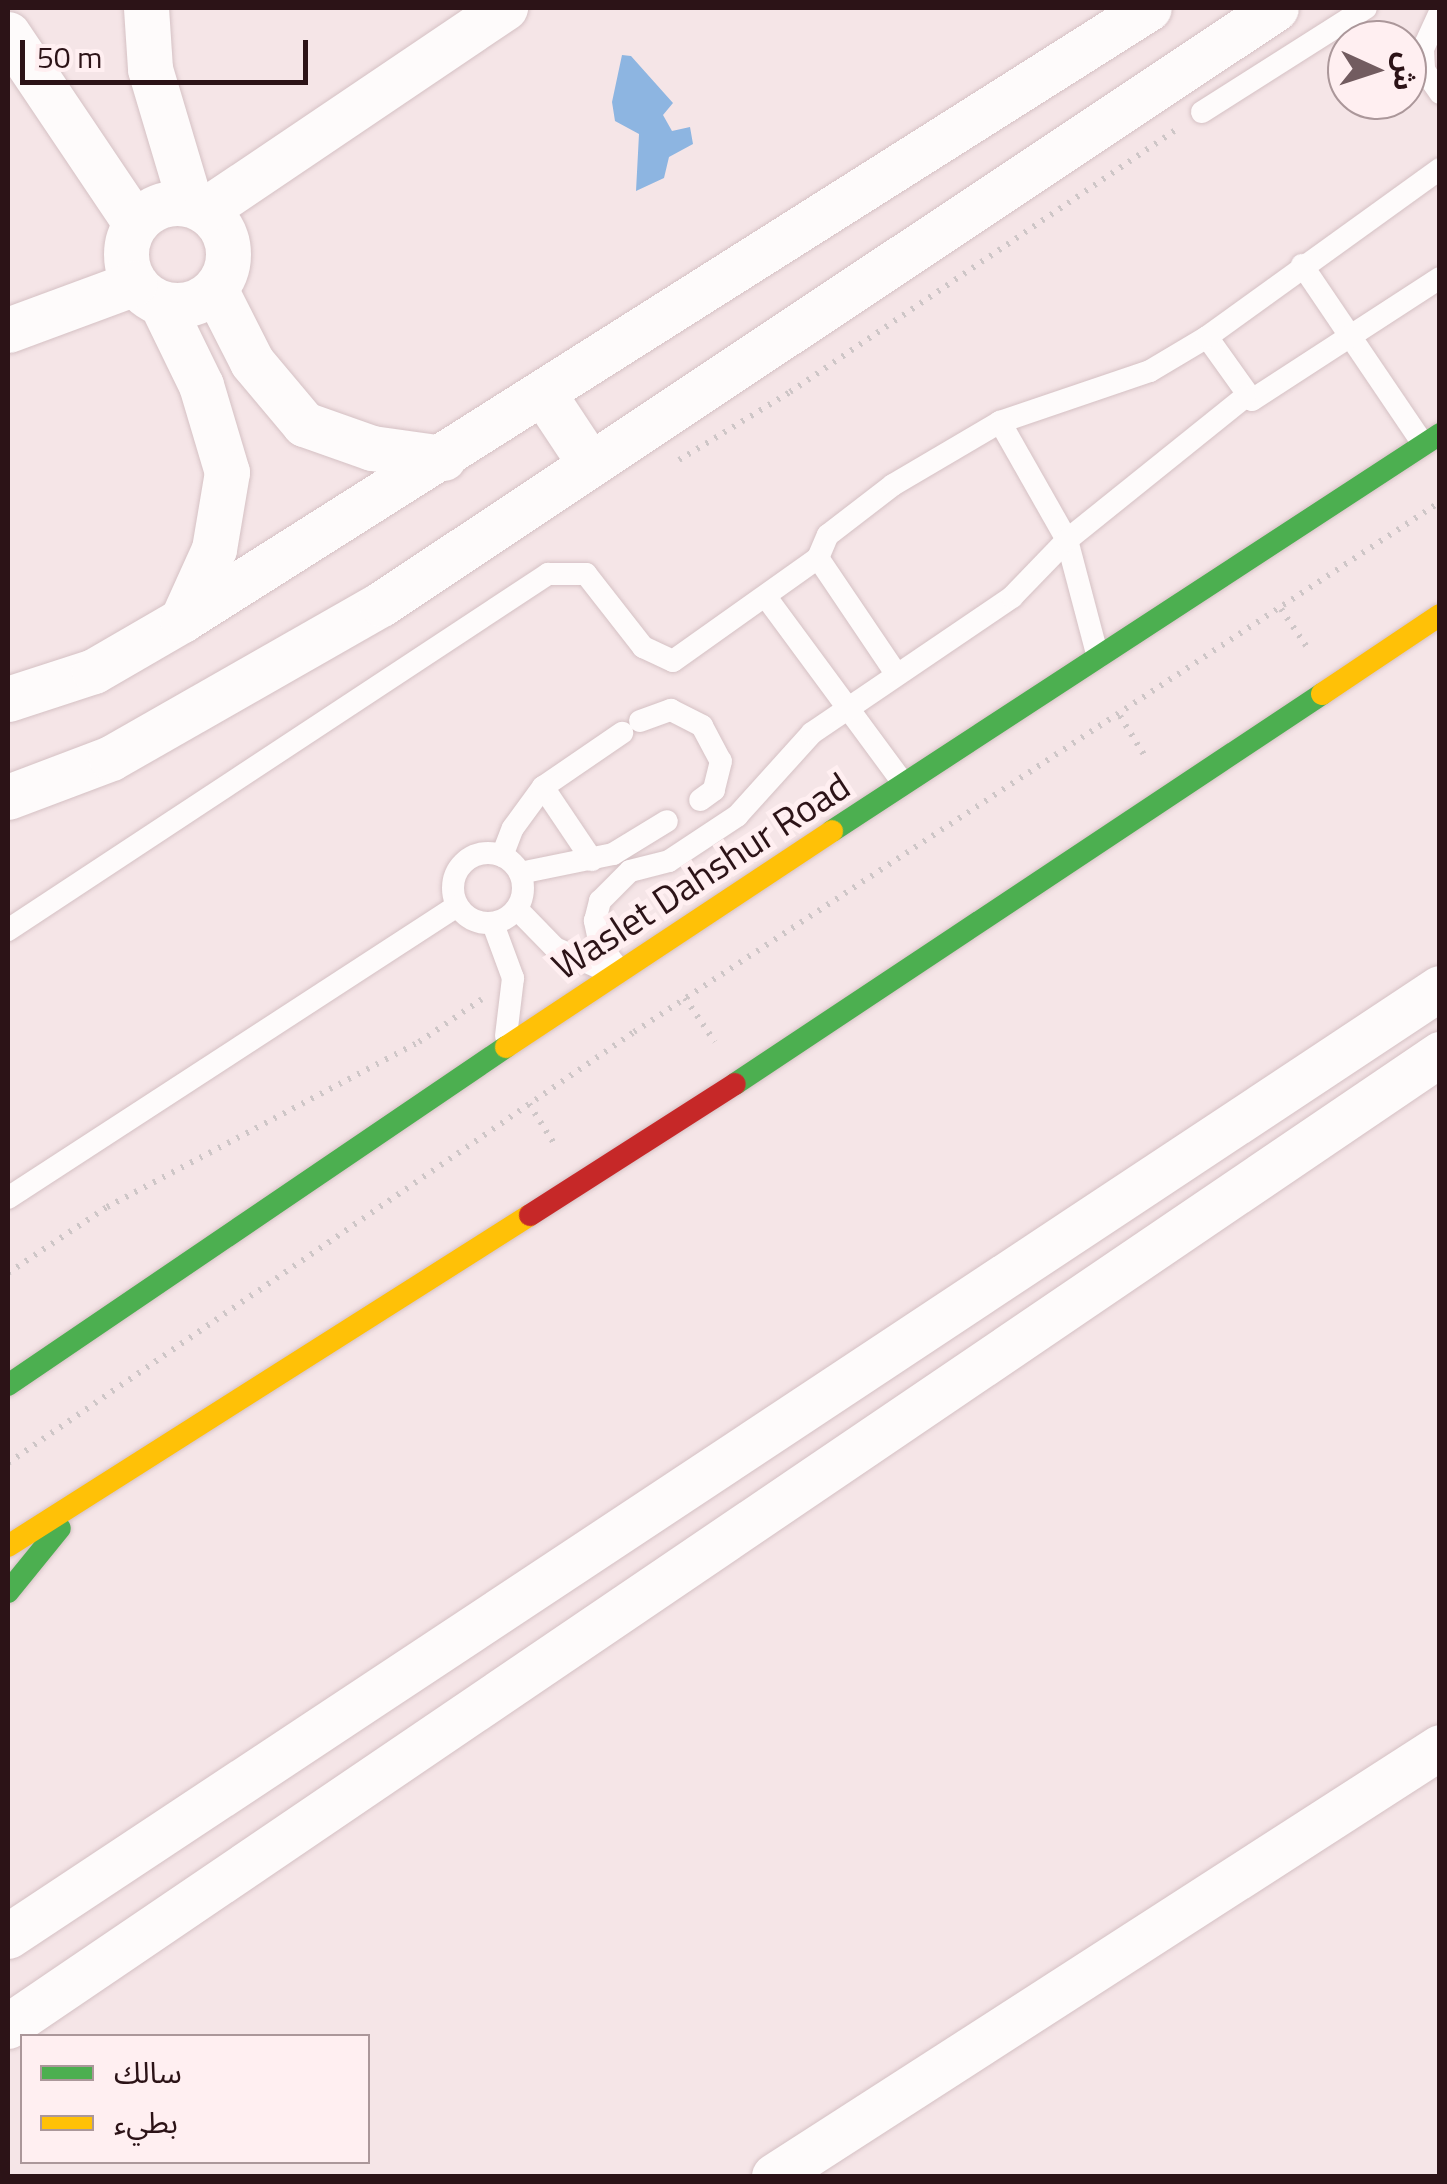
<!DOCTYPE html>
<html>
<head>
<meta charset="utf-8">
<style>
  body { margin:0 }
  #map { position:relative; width:1447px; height:2184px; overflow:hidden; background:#f5e5e7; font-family:"Titillium Web","Noto Sans Arabic",sans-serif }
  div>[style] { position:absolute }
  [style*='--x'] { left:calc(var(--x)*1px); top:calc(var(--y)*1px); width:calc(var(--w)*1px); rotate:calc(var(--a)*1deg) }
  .water>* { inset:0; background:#8db5e1 }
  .path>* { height:6px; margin-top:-3px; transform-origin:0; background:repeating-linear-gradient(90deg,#cec6c7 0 2.5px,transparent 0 10.5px) }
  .roads { filter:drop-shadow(0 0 2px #d5c1c4) drop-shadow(0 0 2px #d5c1c4) }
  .lane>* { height:22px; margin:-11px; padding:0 11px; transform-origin:11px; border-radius:11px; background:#fefbfb }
  .lane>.ring { margin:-11px; padding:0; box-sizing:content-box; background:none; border:22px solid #fefbfb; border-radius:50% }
  .street>* { height:45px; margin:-22.5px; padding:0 22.5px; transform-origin:22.5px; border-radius:22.5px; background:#fefbfb }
  .street>.ring { margin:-22.5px; padding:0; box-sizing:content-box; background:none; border:45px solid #fefbfb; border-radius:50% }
  .fast>* { height:22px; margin:-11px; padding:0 11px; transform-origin:11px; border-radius:11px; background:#4caf50 }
  .slow>* { height:22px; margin:-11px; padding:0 11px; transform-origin:11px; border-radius:11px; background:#ffc107 }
  .jam>* { height:22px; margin:-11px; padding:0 11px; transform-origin:11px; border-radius:11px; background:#c62828 }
  span { translate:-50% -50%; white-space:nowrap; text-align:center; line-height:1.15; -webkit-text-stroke:10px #ffeff1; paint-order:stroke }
  .street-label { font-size:38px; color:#2c1317 }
  .frame { position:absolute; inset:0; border:10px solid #2c1317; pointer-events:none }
  .legend { position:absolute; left:20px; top:2034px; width:350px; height:130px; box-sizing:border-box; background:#ffeff1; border:2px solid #ab979a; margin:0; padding:12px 18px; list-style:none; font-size:30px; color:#2c1317 }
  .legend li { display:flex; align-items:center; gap:20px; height:50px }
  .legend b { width:50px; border:2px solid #ab979a }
  .north { position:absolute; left:1327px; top:20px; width:100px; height:100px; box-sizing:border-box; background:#ffeff1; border:2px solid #ab979a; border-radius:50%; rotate:93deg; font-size:28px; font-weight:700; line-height:40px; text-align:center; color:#2c1317 }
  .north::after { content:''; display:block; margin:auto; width:35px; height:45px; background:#725c60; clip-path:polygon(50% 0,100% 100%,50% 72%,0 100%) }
  .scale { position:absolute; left:20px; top:40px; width:288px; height:45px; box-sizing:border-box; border:5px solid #2c1317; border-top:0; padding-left:12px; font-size:30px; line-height:35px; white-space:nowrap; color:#2c1317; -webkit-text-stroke:8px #ffeff1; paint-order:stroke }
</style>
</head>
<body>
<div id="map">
  <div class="water">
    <div style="clip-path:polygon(622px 55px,631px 56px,673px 103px,663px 115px,672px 131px,690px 127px,693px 144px,669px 157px,664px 178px,636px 191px,639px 134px,615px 121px,612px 102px)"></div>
  </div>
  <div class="path">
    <div style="--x:679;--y:460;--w:130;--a:-31.5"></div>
    <div style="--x:790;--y:392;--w:472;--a:-34.2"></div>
    <div style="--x:1281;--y:609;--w:50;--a:55.7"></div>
    <div style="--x:1120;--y:716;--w:49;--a:58.2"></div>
    <div style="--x:685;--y:998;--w:53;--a:55.7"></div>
    <div style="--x:529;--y:1104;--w:49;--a:57.6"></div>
    <div style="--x:8;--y:1273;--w:119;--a:-33.7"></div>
    <div style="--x:107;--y:1207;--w:353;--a:-27.9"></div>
    <div style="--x:419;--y:1042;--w:76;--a:-34.3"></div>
    <div style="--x:8;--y:1463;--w:760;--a:-34.55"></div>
    <div style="--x:634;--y:1032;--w:965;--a:-33.33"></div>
  </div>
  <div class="roads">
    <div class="lane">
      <div style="--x:1440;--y:12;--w:41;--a:114.7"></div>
      <div style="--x:1423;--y:49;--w:21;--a:87"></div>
      <div style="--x:1424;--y:70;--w:28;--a:55"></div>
      <div style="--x:1202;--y:112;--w:194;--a:-32.4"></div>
      <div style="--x:1302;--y:265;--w:216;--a:55.9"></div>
      <div style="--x:1207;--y:337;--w:77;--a:54.5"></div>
      <div style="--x:1252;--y:400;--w:224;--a:-33"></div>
      <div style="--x:1000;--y:422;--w:136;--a:60.4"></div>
      <div style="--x:1067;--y:540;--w:121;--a:75.2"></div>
      <div style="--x:766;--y:597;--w:232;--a:53.6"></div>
      <div style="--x:895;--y:672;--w:138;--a:-124"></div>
      <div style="--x:818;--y:558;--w:25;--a:-67"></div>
      <div style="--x:828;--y:535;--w:82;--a:-37.6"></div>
      <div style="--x:893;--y:485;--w:124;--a:-30.5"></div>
      <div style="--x:1000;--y:422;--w:158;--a:-18.8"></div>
      <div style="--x:1150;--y:371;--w:66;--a:-30.8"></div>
      <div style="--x:1207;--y:337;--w:287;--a:-35.8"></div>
      <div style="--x:640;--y:721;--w:33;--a:-20"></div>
      <div style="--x:671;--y:710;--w:35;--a:27"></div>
      <div style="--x:702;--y:726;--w:40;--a:62"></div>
      <div style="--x:721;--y:761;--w:30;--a:104"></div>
      <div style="--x:714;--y:790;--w:17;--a:144"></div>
      <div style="--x:543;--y:787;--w:88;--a:56.1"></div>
      <div class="ring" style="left:453px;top:853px;width:48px;height:48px"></div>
      <div style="--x:502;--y:856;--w:30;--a:-69"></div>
      <div style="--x:513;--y:828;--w:51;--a:-53.8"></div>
      <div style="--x:543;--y:787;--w:96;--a:-34.4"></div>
      <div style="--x:520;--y:873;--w:95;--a:-11.5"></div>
      <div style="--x:613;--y:854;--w:63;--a:-31.4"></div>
      <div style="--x:517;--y:909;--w:54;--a:45.7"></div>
      <div style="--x:555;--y:948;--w:57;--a:23.9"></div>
      <div style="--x:493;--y:924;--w:58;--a:69.7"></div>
      <div style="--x:513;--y:978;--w:58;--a:96.9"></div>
      <div style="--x:8;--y:930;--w:647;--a:-33.4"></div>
      <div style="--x:548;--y:574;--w:38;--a:0"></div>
      <div style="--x:586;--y:574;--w:93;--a:52"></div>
      <div style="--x:643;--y:647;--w:33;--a:25"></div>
      <div style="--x:673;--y:661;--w:178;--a:-35.4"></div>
      <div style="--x:620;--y:971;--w:33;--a:-128"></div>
      <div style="--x:600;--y:945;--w:25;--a:-102"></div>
      <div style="--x:595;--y:921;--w:21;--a:-76"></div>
      <div style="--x:600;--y:901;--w:42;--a:-45"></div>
      <div style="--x:630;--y:871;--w:40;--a:-14.4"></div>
      <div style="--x:669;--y:861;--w:82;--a:-33.5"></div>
      <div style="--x:737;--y:816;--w:112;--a:-47.9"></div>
      <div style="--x:812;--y:733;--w:242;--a:-34.2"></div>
      <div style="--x:1012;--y:597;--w:79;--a:-46"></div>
      <div style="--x:1067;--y:540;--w:228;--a:-38.8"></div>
      <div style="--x:8;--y:1198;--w:536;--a:-33.04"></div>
    </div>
    <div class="street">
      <div style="--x:146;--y:8;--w:61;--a:86.2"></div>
      <div style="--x:150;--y:69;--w:140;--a:73.4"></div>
      <div style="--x:8;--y:34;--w:228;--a:56.1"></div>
      <div class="ring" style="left:126px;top:203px;width:57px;height:57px"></div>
      <div style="--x:205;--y:210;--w:362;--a:-34"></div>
      <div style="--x:215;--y:289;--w:82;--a:63.1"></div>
      <div style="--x:252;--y:362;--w:81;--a:50"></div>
      <div style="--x:304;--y:424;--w:72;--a:19.4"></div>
      <div style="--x:372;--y:448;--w:72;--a:8"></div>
      <div style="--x:161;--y:303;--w:91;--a:64"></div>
      <div style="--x:201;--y:385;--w:91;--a:73.4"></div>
      <div style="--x:227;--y:472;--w:78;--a:99.6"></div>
      <div style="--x:214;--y:549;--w:78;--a:114.3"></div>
      <div style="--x:8;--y:330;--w:135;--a:-20.3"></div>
      <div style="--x:545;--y:396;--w:82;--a:56.5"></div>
      <div style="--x:8;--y:699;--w:90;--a:-18"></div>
      <div style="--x:94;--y:671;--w:102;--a:-30.1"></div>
      <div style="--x:182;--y:620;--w:1144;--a:-32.33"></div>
      <div style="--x:8;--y:797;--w:110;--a:-20.7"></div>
      <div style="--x:111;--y:758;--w:311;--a:-29.7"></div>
      <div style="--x:381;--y:604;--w:1075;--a:-33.66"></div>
      <div style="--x:8;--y:1936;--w:1717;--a:-33.51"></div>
      <div style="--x:8;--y:2026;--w:1731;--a:-34.17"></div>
      <div style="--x:774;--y:2176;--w:792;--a:-32.79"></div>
    </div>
    <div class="fast">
      <div style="--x:832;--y:831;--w:726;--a:-33.14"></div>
      <div style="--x:735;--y:1084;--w:705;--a:-33.6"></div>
      <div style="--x:8;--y:1385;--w:602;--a:-34.17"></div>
      <div style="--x:8;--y:1592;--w:82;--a:-50.9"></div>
    </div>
    <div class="slow">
      <div style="--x:1322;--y:694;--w:142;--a:-33.8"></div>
      <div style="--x:506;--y:1047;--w:391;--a:-33.5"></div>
      <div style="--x:8;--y:1546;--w:618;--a:-32.38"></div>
    </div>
    <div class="jam">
      <div style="--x:530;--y:1215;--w:243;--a:-32.6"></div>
    </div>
  </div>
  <div class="street-label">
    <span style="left:701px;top:876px;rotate:-33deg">Waslet Dahshur Road</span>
  </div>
  <div class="frame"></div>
  <ul class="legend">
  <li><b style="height:12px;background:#4caf50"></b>سالك</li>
  <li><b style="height:12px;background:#ffc107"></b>بطيء</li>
  </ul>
  <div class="north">ش</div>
  <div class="scale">50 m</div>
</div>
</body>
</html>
